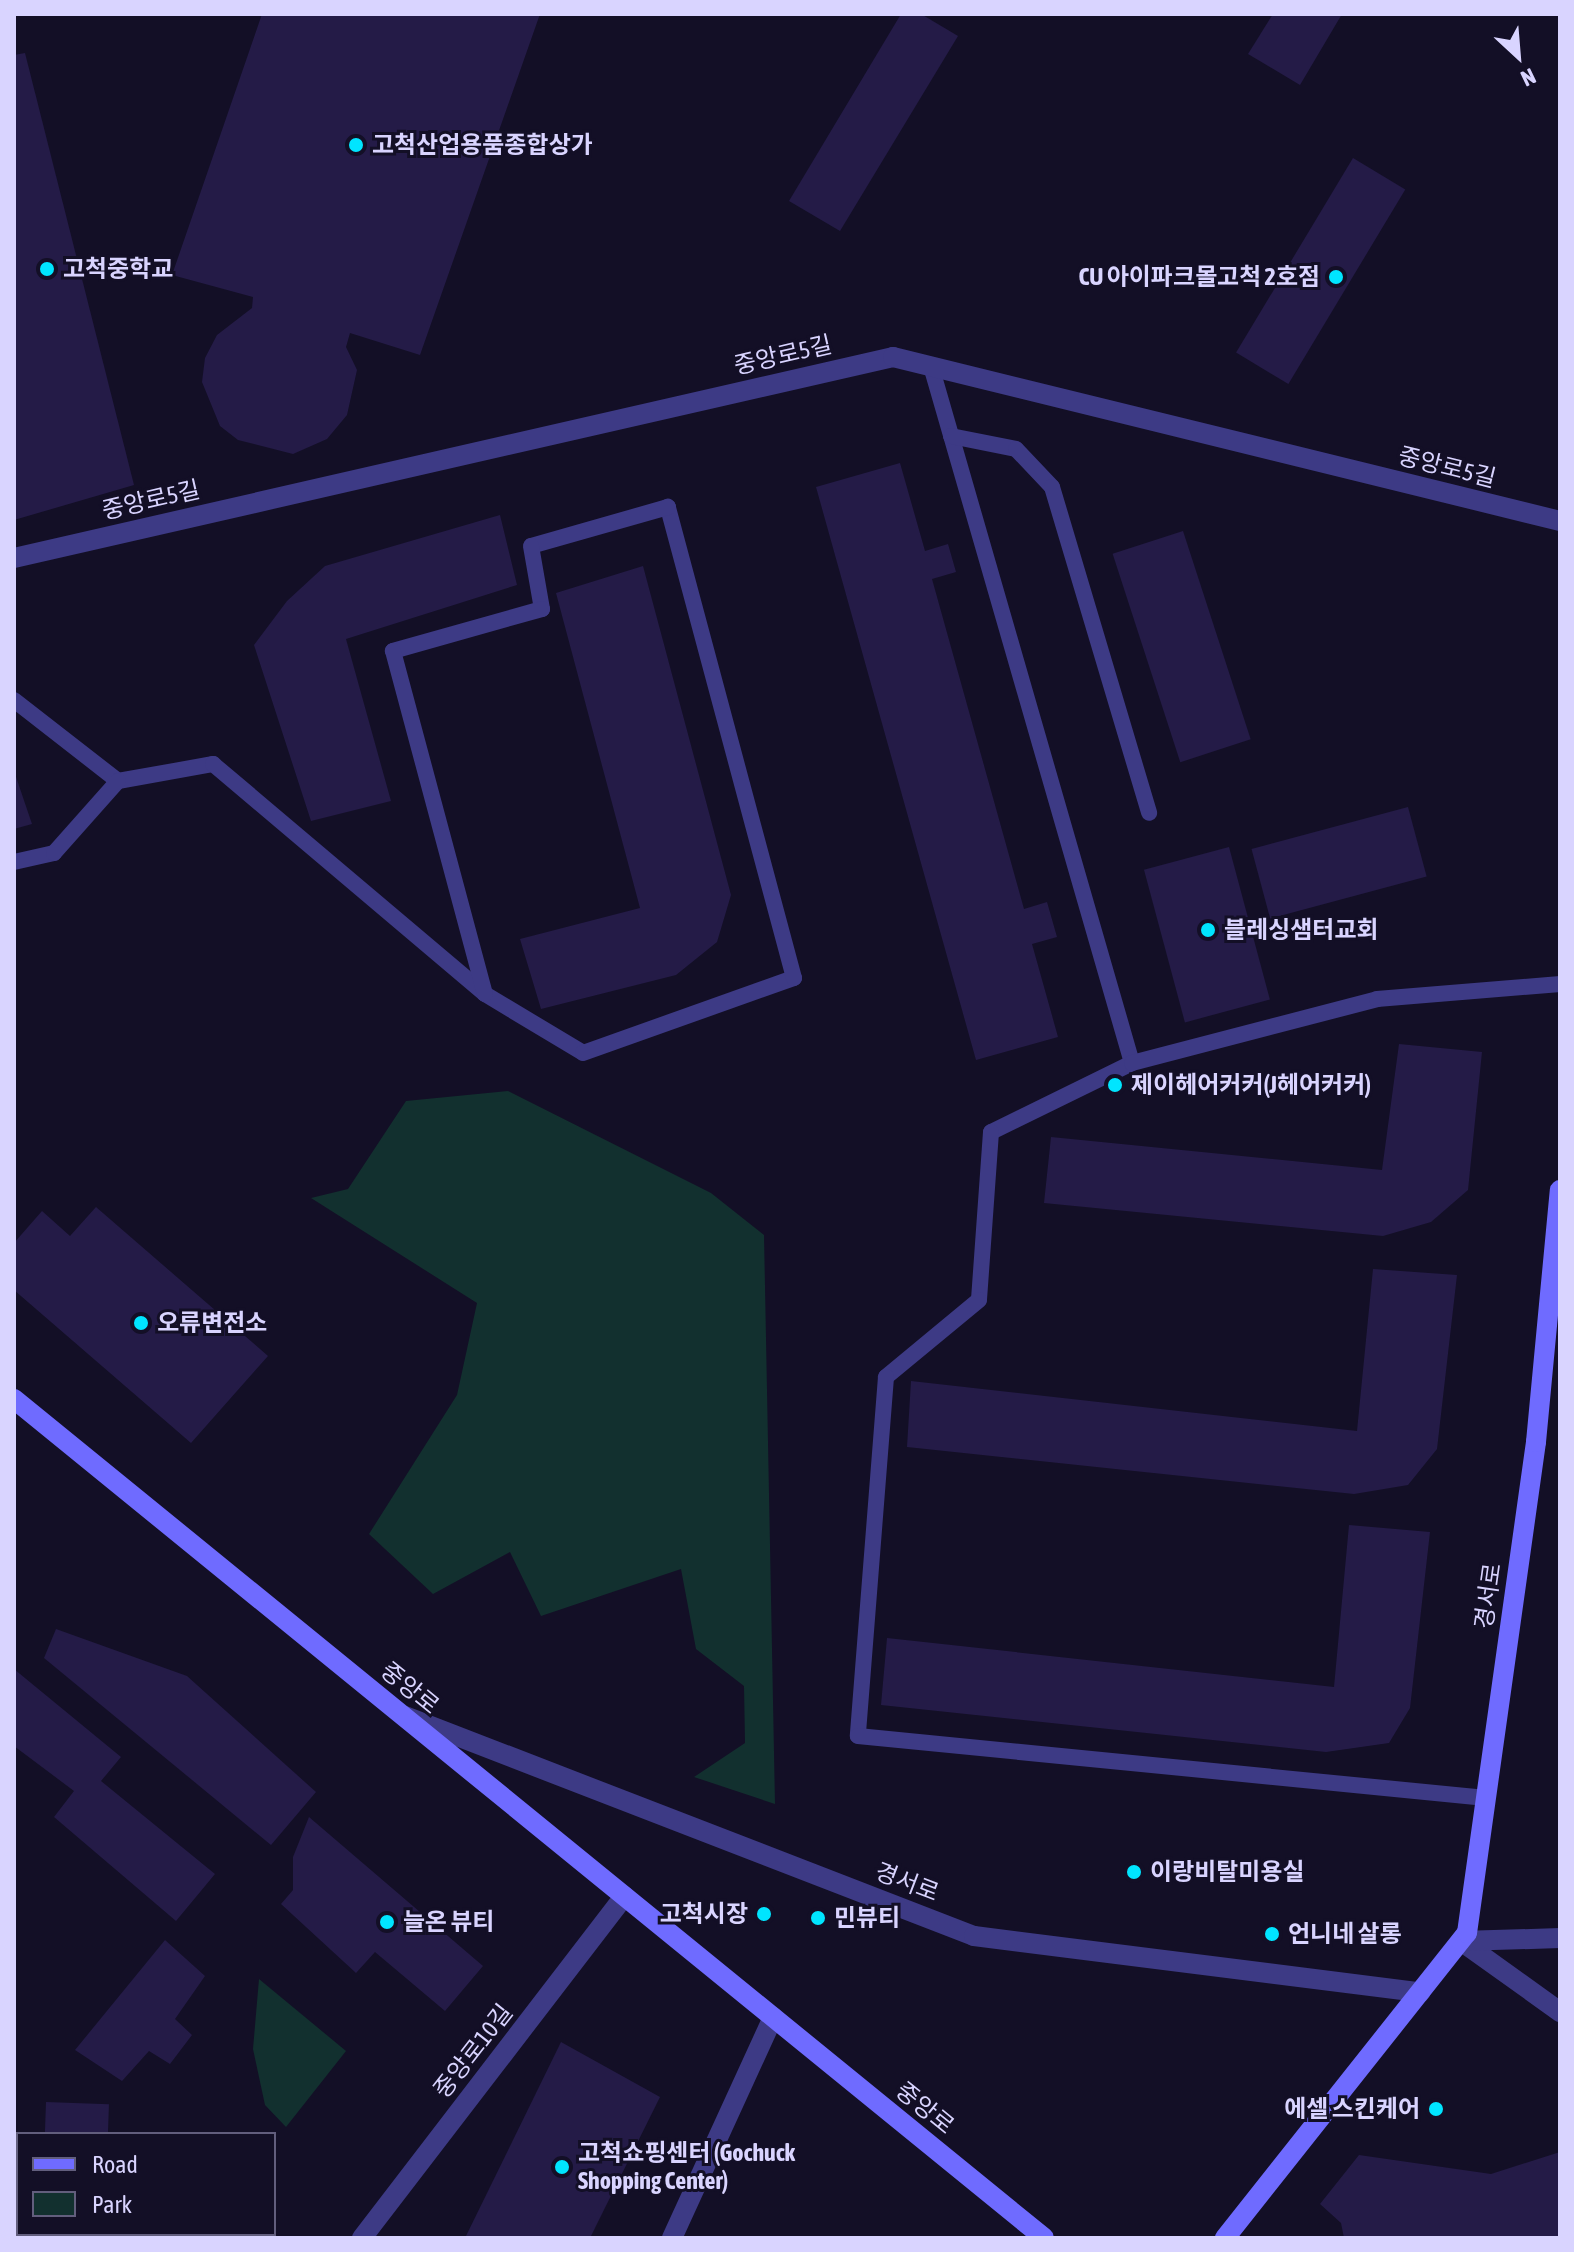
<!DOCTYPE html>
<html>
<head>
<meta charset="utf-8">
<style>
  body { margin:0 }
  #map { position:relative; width:1574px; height:2252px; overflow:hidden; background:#130f26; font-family:"Asap Condensed","Noto Sans KR",sans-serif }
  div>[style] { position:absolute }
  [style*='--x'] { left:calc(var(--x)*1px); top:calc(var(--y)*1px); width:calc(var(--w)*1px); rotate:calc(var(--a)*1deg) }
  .green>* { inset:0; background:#12302f }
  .building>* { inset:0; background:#241b47; transform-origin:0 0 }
  .lane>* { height:16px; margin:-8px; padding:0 8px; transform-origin:8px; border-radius:8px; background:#3d3a85 }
  .street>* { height:20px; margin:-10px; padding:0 10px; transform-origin:10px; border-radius:10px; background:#3d3a85 }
  .secondary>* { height:20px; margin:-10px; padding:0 10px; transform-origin:10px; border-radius:10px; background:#6f6bff }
  .dots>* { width:22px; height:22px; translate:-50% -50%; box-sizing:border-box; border:4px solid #130f26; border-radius:50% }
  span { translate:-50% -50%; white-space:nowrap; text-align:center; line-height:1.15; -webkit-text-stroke:6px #130f26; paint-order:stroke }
  .poi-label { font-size:24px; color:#d9d4ff; font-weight:700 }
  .left { translate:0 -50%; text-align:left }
  .right { translate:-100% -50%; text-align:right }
  .street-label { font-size:24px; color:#d9d4ff }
  .frame { position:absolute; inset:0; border:16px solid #d9d4ff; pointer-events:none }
  .legend { position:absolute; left:16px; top:2132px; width:260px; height:104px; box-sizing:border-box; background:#130f26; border:2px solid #625e7d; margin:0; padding:10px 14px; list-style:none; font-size:24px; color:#d9d4ff }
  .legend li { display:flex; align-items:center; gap:16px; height:40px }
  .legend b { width:40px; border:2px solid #625e7d }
  .north { position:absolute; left:1478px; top:16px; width:80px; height:80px; -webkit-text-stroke:6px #130f26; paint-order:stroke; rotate:154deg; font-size:22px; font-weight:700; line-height:32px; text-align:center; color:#d9d4ff }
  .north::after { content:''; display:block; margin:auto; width:28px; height:36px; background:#d9d4ff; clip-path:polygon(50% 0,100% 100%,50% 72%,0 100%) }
</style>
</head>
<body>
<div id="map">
  <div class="green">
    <div style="clip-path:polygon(508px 1091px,711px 1193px,764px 1235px,775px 1804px,694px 1777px,745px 1743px,744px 1686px,696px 1649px,681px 1569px,541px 1616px,510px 1552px,433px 1594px,369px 1534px,457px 1395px,477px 1303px,311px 1198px,348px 1189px,406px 1101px)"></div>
    <div style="clip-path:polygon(259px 1979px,346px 2051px,286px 2127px,265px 2105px,253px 2049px)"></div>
  </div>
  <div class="building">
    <div style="clip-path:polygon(262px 14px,540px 14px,420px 355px,350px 333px,346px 347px,357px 370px,347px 415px,327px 439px,293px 454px,238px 440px,220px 426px,202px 382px,205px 358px,217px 335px,252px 308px,253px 297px,172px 275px)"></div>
    <div style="clip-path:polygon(901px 14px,921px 14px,958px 36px,840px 231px,789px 201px)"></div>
    <div style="clip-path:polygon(1273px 14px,1342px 14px,1300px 85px,1248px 54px)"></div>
    <div style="clip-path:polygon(25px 53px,134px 485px,14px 520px,14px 55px)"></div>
    <div style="left:1353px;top:158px;width:61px;height:227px;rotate:31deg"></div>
    <div style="clip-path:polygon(900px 463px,925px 551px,948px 544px,956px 572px,932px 579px,1024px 909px,1047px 902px,1057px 937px,1032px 944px,1058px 1037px,976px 1060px,816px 487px)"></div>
    <div style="clip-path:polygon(500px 515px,517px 585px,346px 639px,391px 801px,311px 821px,254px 645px,287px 601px,325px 566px)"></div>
    <div style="left:1183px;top:531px;width:219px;height:74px;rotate:72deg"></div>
    <div style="clip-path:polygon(643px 566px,731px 895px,717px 942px,676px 975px,541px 1009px,520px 939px,640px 908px,556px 593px)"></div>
    <div style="clip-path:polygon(14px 771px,32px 824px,14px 829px)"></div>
    <div style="left:1408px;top:807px;width:72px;height:162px;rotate:75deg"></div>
    <div style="left:1229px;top:847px;width:158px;height:88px;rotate:75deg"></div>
    <div style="clip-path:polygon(1399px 1044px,1482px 1052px,1468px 1190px,1431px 1222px,1383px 1236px,1044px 1203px,1051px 1137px,1382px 1170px)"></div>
    <div style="clip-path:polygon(96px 1207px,268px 1356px,191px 1443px,14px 1290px,14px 1243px,42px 1211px,70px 1236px)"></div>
    <div style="clip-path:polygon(1373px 1269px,1457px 1275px,1437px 1449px,1408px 1485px,1354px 1494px,907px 1447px,911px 1381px,1357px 1431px)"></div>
    <div style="clip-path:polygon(1349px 1525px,1430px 1532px,1410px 1708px,1389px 1743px,1326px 1752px,881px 1705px,887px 1638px,1334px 1687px)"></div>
    <div style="clip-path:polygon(56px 1629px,187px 1676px,316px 1792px,271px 1845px,44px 1658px)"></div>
    <div style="clip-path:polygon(14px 1669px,121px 1757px,101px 1781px,215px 1874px,176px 1921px,54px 1817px,74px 1791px,14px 1746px)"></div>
    <div style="clip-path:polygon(309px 1817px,483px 1966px,445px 2011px,375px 1952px,356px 1973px,281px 1904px,293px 1890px,293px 1857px)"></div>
    <div style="clip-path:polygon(165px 1940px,205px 1976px,175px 2019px,192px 2035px,170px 2064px,149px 2051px,122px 2081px,75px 2050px)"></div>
    <div style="clip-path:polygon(561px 2042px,660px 2097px,590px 2238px,465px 2238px)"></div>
    <div style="left:46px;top:2102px;width:63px;height:32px;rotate:2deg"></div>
    <div style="clip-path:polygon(1560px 2152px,1560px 2238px,1344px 2238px,1341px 2223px,1320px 2204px,1359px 2155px,1491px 2174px)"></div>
    <div style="clip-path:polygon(18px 2207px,18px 2234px,72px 2234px,21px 2238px,14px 2232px)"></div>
    <div style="clip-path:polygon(112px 2234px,167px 2234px,164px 2238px)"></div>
  </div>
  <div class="lane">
    <div style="--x:931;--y:366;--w:725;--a:73.91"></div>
    <div style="--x:1132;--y:1063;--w:157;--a:153.9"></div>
    <div style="--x:991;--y:1132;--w:168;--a:94.1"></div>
    <div style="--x:979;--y:1300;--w:121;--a:140.4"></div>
    <div style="--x:886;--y:1377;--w:360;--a:94.5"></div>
    <div style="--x:858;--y:1736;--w:631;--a:5.64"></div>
    <div style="--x:951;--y:436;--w:66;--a:11.3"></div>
    <div style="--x:1016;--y:449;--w:52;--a:46.5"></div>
    <div style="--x:1052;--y:487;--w:340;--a:73.4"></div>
    <div style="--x:14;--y:700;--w:132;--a:37.9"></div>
    <div style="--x:118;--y:781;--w:97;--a:-10.1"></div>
    <div style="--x:213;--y:764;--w:356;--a:40.2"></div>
    <div style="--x:485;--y:994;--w:114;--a:31"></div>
    <div style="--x:583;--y:1053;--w:224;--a:-19.6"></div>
    <div style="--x:794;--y:978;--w:488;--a:-105"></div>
    <div style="--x:668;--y:507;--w:142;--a:164.1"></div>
    <div style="--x:531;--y:546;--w:64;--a:80.1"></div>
    <div style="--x:542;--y:609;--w:155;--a:164.3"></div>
    <div style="--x:393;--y:651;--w:355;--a:75"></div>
    <div style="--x:14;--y:862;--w:41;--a:-12.7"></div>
    <div style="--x:54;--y:853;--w:96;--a:-48.4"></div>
    <div style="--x:1132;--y:1063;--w:253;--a:-14.6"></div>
    <div style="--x:1377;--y:999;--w:184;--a:-4.7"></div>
  </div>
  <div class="street">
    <div style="--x:14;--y:558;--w:902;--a:-12.88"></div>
    <div style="--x:893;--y:357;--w:687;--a:13.81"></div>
    <div style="--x:405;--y:1716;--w:610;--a:21.14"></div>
    <div style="--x:974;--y:1936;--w:450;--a:7.2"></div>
    <div style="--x:1467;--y:1933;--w:10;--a:127"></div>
    <div style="--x:1461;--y:1941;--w:122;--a:35.6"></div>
    <div style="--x:1461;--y:1941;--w:99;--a:-1.7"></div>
    <div style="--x:362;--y:2238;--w:431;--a:-52.5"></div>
    <div style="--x:672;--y:2238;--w:243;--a:-65.4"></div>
  </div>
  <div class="secondary">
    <div style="--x:14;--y:1399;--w:1328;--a:39.16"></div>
    <div style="--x:1225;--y:2238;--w:389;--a:-51.6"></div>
    <div style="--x:1467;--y:1933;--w:496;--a:-82"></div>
    <div style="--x:1536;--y:1442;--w:253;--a:-84.6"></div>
  </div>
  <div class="dots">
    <div style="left:356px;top:145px;background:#00e5ff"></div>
    <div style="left:47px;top:269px;background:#00e5ff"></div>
    <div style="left:1336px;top:277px;background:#00e5ff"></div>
    <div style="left:1208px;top:930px;background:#00e5ff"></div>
    <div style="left:1115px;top:1085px;background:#00e5ff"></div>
    <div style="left:141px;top:1323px;background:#00e5ff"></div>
    <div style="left:1134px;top:1872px;background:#00e5ff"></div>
    <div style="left:764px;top:1914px;background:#00e5ff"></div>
    <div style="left:818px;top:1918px;background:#00e5ff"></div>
    <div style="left:387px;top:1922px;background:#00e5ff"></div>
    <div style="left:1272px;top:1934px;background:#00e5ff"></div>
    <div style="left:1436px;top:2109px;background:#00e5ff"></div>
    <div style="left:562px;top:2167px;background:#00e5ff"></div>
  </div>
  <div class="poi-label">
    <span class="left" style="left:372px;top:145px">고척산업용품종합상가</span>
    <span class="left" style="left:63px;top:269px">고척중학교</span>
    <span class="right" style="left:1320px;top:277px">CU 아이파크몰고척 2호점</span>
    <span class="left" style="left:1224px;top:930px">블레싱샘터교회</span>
    <span class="left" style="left:1131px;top:1085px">제이헤어커커(J헤어커커)</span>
    <span class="left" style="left:157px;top:1323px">오류변전소</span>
    <span class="left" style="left:1150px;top:1872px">이랑비탈미용실</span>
    <span class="right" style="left:748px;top:1914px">고척시장</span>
    <span class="left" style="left:834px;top:1918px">민뷰티</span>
    <span class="left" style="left:403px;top:1922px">늘온 뷰티</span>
    <span class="left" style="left:1288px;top:1934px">언니네 살롱</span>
    <span class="right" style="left:1420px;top:2109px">에셀 스킨케어</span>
    <span class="left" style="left:578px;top:2167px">고척쇼핑센터 (Gochuck<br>Shopping Center)</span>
  </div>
  <div class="street-label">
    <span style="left:783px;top:355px;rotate:-13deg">중앙로5길</span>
    <span style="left:1447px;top:467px;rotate:14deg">중앙로5길</span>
    <span style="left:151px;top:500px;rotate:-13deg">중앙로5길</span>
    <span style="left:1488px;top:1596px;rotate:-82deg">경서로</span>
    <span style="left:410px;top:1688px;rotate:39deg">중앙로</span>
    <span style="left:907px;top:1882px;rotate:21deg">경서로</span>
    <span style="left:473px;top:2051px;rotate:-52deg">중앙로10길</span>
    <span style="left:925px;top:2108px;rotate:39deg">중앙로</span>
  </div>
  <div class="frame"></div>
  <ul class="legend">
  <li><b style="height:10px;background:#6f6bff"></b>Road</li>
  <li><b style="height:22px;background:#12302f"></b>Park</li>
  </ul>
  <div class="north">N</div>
</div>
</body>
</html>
